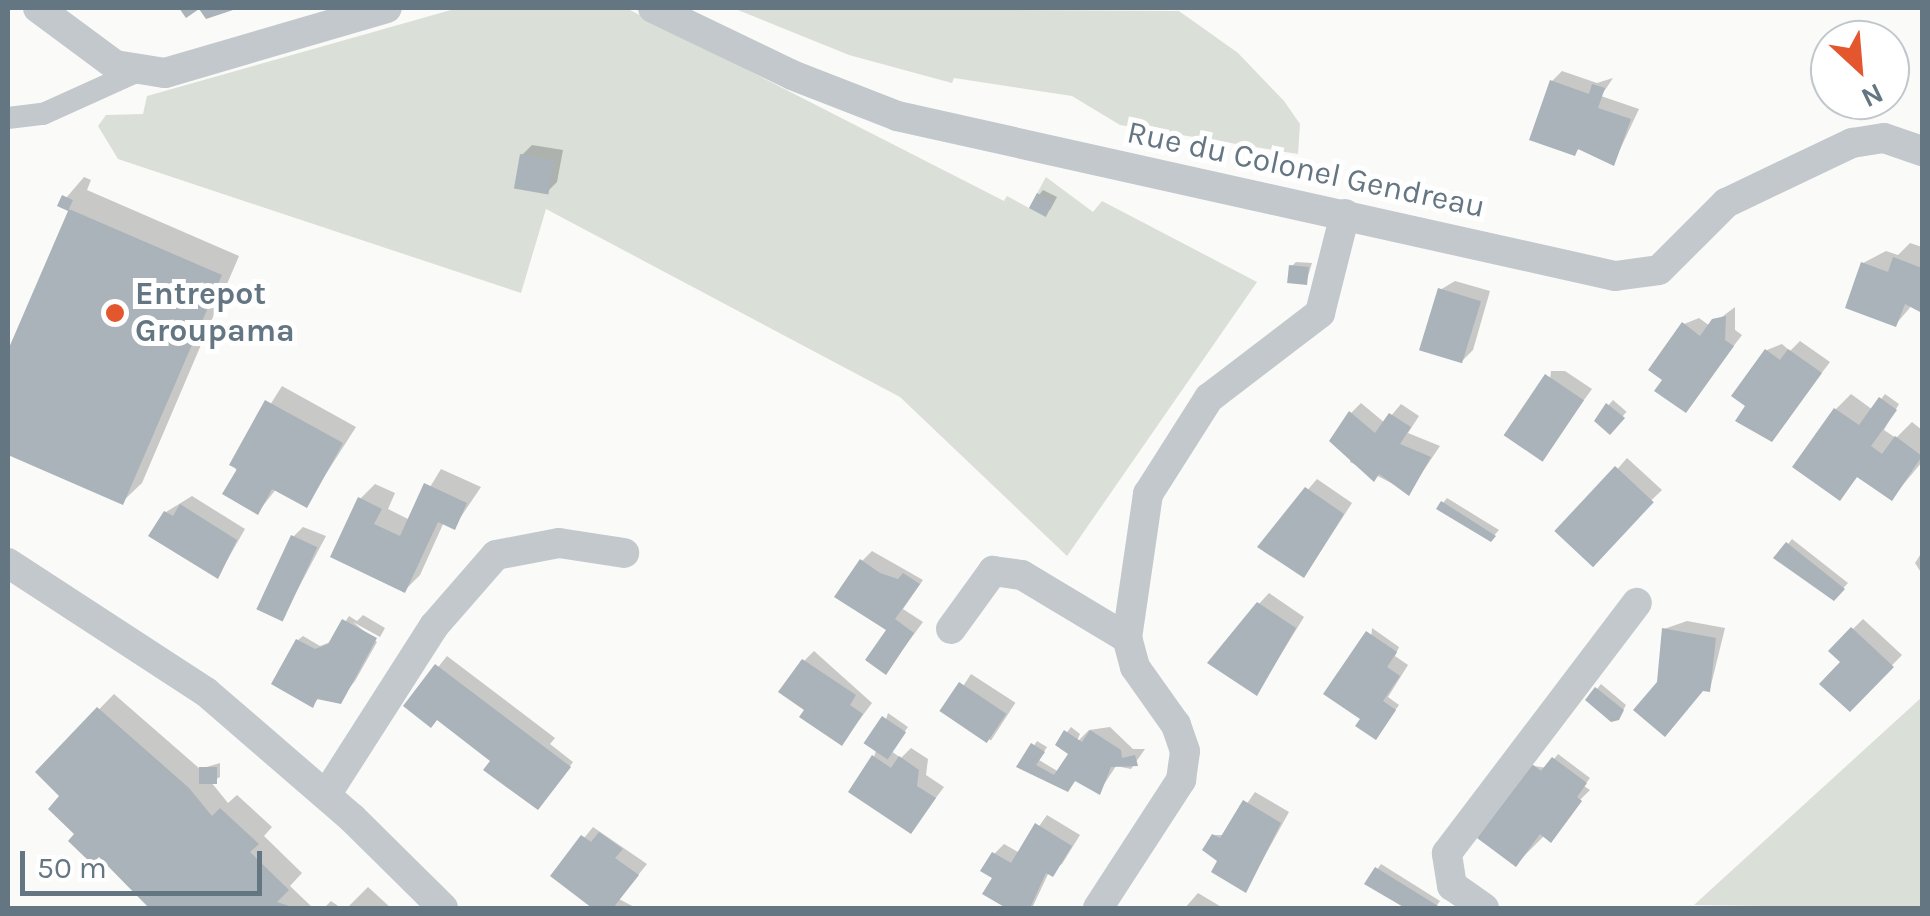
<!DOCTYPE html>
<html>
<head>
<meta charset="utf-8">
<style>
  body { margin:0 }
  #map { position:relative; width:1930px; height:916px; overflow:hidden; background:#fafaf8; font-family:Karla,sans-serif }
  div>[style] { position:absolute }
  [style*='--x'] { left:calc(var(--x)*1px); top:calc(var(--y)*1px); width:calc(var(--w)*1px); rotate:calc(var(--a)*1deg) }
  .green>* { inset:0; background:#dadfd7 }
  .shadow>* { inset:0; background:#0003; transform-origin:0 0 }
  .building>* { inset:0; background:#aab3b9; transform-origin:0 0 }
  .pedestrian>* { height:22px; margin:-11px; padding:0 11px; transform-origin:11px; border-radius:11px; background:#c3c8cc }
  .minor>* { height:30px; margin:-15px; padding:0 15px; transform-origin:15px; border-radius:15px; background:#c3c8cc }
  .dots>* { width:28px; height:28px; translate:-50% -50%; box-sizing:border-box; border:5px solid #fff; border-radius:50% }
  span { translate:-50% -50%; white-space:nowrap; text-align:center; line-height:1.15; -webkit-text-stroke:10px #fff; paint-order:stroke }
  .street-label { font-size:32px; color:#657683 }
  .poi-label { font-size:32px; color:#657683; font-weight:700 }
  .left { translate:0 -50%; text-align:left }
  .frame { position:absolute; inset:0; border:10px solid #657683; pointer-events:none }
  .north { position:absolute; left:1810px; top:20px; width:100px; height:100px; box-sizing:border-box; background:#fff; border:2px solid #c1c8cd; border-radius:50%; rotate:154deg; font-size:28px; font-weight:700; line-height:40px; text-align:center; color:#657683 }
  .north::after { content:''; display:block; margin:auto; width:35px; height:45px; background:#e4572e; clip-path:polygon(50% 0,100% 100%,50% 72%,0 100%) }
  .scale { position:absolute; left:20px; top:851px; width:242px; height:45px; box-sizing:border-box; border:5px solid #657683; border-top:0; padding-left:12px; font-size:30px; line-height:35px; white-space:nowrap; color:#657683; -webkit-text-stroke:8px #fff; paint-order:stroke }
</style>
</head>
<body>
<div id="map">
  <div class="green">
    <div style="clip-path:polygon(458px 8px,626px 8px,1004px 201px,1007px 196px,1029px 208px,1046px 177px,1093px 212px,1102px 201px,1257px 282px,1067px 556px,900px 397px,546px 209px,521px 293px,118px 159px,98px 126px,106px 115px,143px 114px,147px 96px)"></div>
    <div style="clip-path:polygon(733px 8px,1179px 11px,1238px 53px,1284px 101px,1300px 124px,1298px 154px,1120px 125px,1072px 96px,954px 78px,952px 83px,849px 55px)"></div>
    <div style="clip-path:polygon(1922px 697px,1922px 908px,1694px 905px)"></div>
  </div>
  <div class="shadow">
    <div style="clip-path:polygon(1562px 71px,1597px 83px,1613px 78px,1601px 96px,1639px 109px,1615px 160px,1580px 148px,1574px 153px,1552px 81px)"></div>
    <div style="clip-path:polygon(532px 145px,563px 150px,557px 182px,547px 192px,522px 155px)"></div>
    <div style="clip-path:polygon(84px 177px,91px 180px,87px 190px,239px 256px,142px 483px,122px 502px,8px 453px,8px 357px,71px 210px,60px 205px)"></div>
    <div style="clip-path:polygon(1043px 190px,1057px 197px,1050px 210px,1039px 195px)"></div>
    <div style="clip-path:polygon(1910px 243px,1922px 247px,1922px 309px,1913px 304px,1896px 324px,1863px 263px,1886px 251px,1898px 255px)"></div>
    <div style="clip-path:polygon(1296px 262px,1312px 263px,1306px 283px,1292px 266px)"></div>
    <div style="clip-path:polygon(1455px 281px,1490px 291px,1473px 350px,1463px 360px,1440px 290px)"></div>
    <div style="clip-path:polygon(1735px 307px,1735px 330px,1742px 335px,1685px 410px,1666px 380px,1684px 324px,1699px 318px,1710px 326px)"></div>
    <div style="clip-path:polygon(1800px 341px,1830px 362px,1772px 439px,1767px 350px,1782px 344px,1790px 351px)"></div>
    <div style="clip-path:polygon(1551px 371px,1565px 371px,1592px 389px,1541px 459px)"></div>
    <div style="clip-path:polygon(282px 386px,356px 427px,306px 505px,277px 488px,258px 512px,233px 464px)"></div>
    <div style="clip-path:polygon(1851px 394px,1873px 410px,1885px 394px,1899px 404px,1884px 430px,1896px 438px,1912px 422px,1922px 430px,1922px 462px,1892px 498px,1857px 477px,1839px 498px,1836px 409px)"></div>
    <div style="left:1613px;top:400px;width:18px;height:26px;rotate:41deg"></div>
    <div style="clip-path:polygon(1361px 403px,1385px 423px,1401px 404px,1419px 416px,1408px 433px,1440px 446px,1409px 492px,1350px 462px,1351px 413px)"></div>
    <div style="clip-path:polygon(1627px 458px,1662px 490px,1596px 554px,1568px 526px)"></div>
    <div style="clip-path:polygon(441px 469px,481px 487px,454px 527px,444px 522px,420px 575px,405px 590px,360px 499px,375px 484px,395px 493px,388px 509px,410px 520px)"></div>
    <div style="clip-path:polygon(1317px 479px,1352px 503px,1308px 571px,1260px 546px)"></div>
    <div style="clip-path:polygon(192px 496px,245px 529px,218px 576px,166px 512px)"></div>
    <div style="clip-path:polygon(1447px 498px,1499px 530px,1491px 539px,1443px 503px)"></div>
    <div style="clip-path:polygon(303px 527px,326px 536px,282px 619px,293px 537px)"></div>
    <div style="clip-path:polygon(1792px 539px,1848px 583px,1834px 598px,1788px 544px)"></div>
    <div style="clip-path:polygon(872px 551px,923px 580px,903px 609px,923px 622px,886px 672px,889px 629px,862px 561px)"></div>
    <div style="clip-path:polygon(1922px 552px,1922px 574px,1915px 563px)"></div>
    <div style="clip-path:polygon(1269px 593px,1304px 617px,1257px 693px,1233px 632px)"></div>
    <div style="clip-path:polygon(363px 615px,385px 628px,380px 637px,353px 622px,377px 642px,355px 681px,339px 701px,320px 697px,312px 705px,298px 640px,303px 636px,320px 646px,333px 641px,349px 616px,357px 621px)"></div>
    <div style="clip-path:polygon(1863px 619px,1902px 655px,1850px 709px,1843px 662px,1831px 651px)"></div>
    <div style="clip-path:polygon(1687px 621px,1725px 628px,1710px 689px,1659px 683px,1664px 629px)"></div>
    <div style="clip-path:polygon(1372px 628px,1399px 647px,1395px 656px,1408px 665px,1388px 697px,1399px 705px,1380px 732px,1364px 718px)"></div>
    <div style="clip-path:polygon(814px 651px,872px 703px,842px 743px,808px 709px,804px 661px)"></div>
    <div style="clip-path:polygon(447px 656px,555px 738px,550px 744px,573px 762px,565px 773px,493px 760px,437px 718px,407px 706px)"></div>
    <div style="left:971px;top:674px;width:53px;height:45px;rotate:33deg"></div>
    <div style="clip-path:polygon(1601px 684px,1626px 705px,1621px 714px,1589px 699px)"></div>
    <div style="clip-path:polygon(114px 694px,200px 769px,220px 763px,220px 777px,211px 782px,228px 803px,237px 795px,272px 827px,264px 836px,302px 873px,290px 886px,313px 908px,152px 908px,77px 834px,63px 796px,38px 772px)"></div>
    <div style="clip-path:polygon(888px 713px,908px 727px,891px 751px,901px 758px,911px 748px,928px 759px,926px 775px,944px 787px,911px 831px,874px 757px)"></div>
    <div style="clip-path:polygon(1071px 727px,1080px 734px,1076px 743px,1089px 730px,1110px 727px,1133px 749px,1145px 749px,1131px 769px,1116px 766px,1099px 792px,1077px 779px,1068px 789px,1020px 767px,1037px 741px,1047px 747px,1039px 760px,1059px 772px,1077px 744px,1068px 750px,1058px 744px)"></div>
    <div style="clip-path:polygon(1558px 754px,1590px 778px,1584px 786px,1590px 790px,1516px 864px,1534px 766px,1547px 768px)"></div>
    <div style="clip-path:polygon(1255px 792px,1289px 812px,1246px 890px,1221px 860px,1214px 835px,1225px 835px)"></div>
    <div style="clip-path:polygon(1047px 815px,1080px 835px,1062px 864px,1049px 872px,1033px 906px,1011px 908px,996px 900px,994px 854px,1004px 844px,1020px 853px)"></div>
    <div style="clip-path:polygon(593px 827px,647px 864px,619px 899px,636px 908px,595px 908px,553px 876px)"></div>
    <div style="clip-path:polygon(1381px 864px,1440px 901px,1435px 908px,1409px 908px,1368px 883px)"></div>
    <div style="clip-path:polygon(368px 887px,391px 908px,347px 908px)"></div>
    <div style="clip-path:polygon(1198px 893px,1223px 908px,1185px 908px)"></div>
    <div style="clip-path:polygon(331px 901px,341px 908px,324px 908px)"></div>
  </div>
  <div class="building">
    <div style="clip-path:polygon(179px 8px,239px 8px,206px 19px,199px 9px,186px 18px)"></div>
    <div style="clip-path:polygon(1550px 80px,1589px 94px,1592px 84px,1605px 88px,1598px 108px,1631px 119px,1614px 166px,1578px 149px,1575px 156px,1529px 140px)"></div>
    <div style="left:520px;top:154px;width:35px;height:35px;rotate:10deg"></div>
    <div style="left:1037px;top:193px;width:19px;height:17px;rotate:28deg"></div>
    <div style="clip-path:polygon(62px 195px,73px 200px,69px 209px,222px 275px,123px 505px,8px 455px,8px 350px,68px 211px,57px 206px)"></div>
    <div style="clip-path:polygon(1893px 257px,1922px 268px,1922px 313px,1905px 304px,1896px 327px,1845px 308px,1861px 262px,1888px 272px)"></div>
    <div style="left:1289px;top:265px;width:20px;height:18px;rotate:6deg"></div>
    <div style="left:1438px;top:288px;width:45px;height:65px;rotate:17deg"></div>
    <div style="clip-path:polygon(1726px 316px,1725px 340px,1734px 346px,1686px 413px,1654px 391px,1662px 380px,1648px 370px,1682px 322px,1700px 336px,1712px 319px)"></div>
    <div style="clip-path:polygon(1765px 349px,1780px 360px,1788px 349px,1822px 373px,1772px 442px,1735px 421px,1745px 406px,1731px 396px)"></div>
    <div style="left:1545px;top:374px;width:47px;height:74px;rotate:34deg"></div>
    <div style="clip-path:polygon(1879px 397px,1897px 410px,1871px 446px,1882px 454px,1895px 436px,1922px 456px,1892px 501px,1857px 477px,1840px 501px,1792px 467px,1834px 408px,1859px 425px)"></div>
    <div style="clip-path:polygon(265px 400px,343px 443px,307px 508px,272px 489px,258px 515px,222px 494px,237px 469px,229px 465px)"></div>
    <div style="clip-path:polygon(1606px 403px,1625px 418px,1610px 435px,1594px 421px)"></div>
    <div style="clip-path:polygon(1349px 411px,1375px 433px,1389px 413px,1411px 427px,1400px 444px,1431px 457px,1409px 496px,1379px 474px,1374px 482px,1329px 441px)"></div>
    <div style="left:1615px;top:466px;width:53px;height:89px;rotate:43deg"></div>
    <div style="clip-path:polygon(424px 483px,467px 503px,455px 530px,438px 522px,405px 593px,330px 557px,358px 497px,382px 509px,374px 524px,400px 536px)"></div>
    <div style="clip-path:polygon(1305px 487px,1344px 514px,1304px 578px,1257px 547px)"></div>
    <div style="clip-path:polygon(1441px 501px,1496px 536px,1491px 542px,1436px 509px)"></div>
    <div style="clip-path:polygon(180px 504px,237px 540px,218px 579px,148px 536px,164px 511px,173px 516px)"></div>
    <div style="left:291px;top:535px;width:29px;height:82px;rotate:25deg"></div>
    <div style="clip-path:polygon(1786px 542px,1845px 589px,1834px 601px,1773px 558px)"></div>
    <div style="clip-path:polygon(860px 559px,880px 573px,898px 579px,903px 573px,920px 584px,895px 619px,914px 633px,886px 675px,865px 660px,886px 630px,834px 597px)"></div>
    <div style="clip-path:polygon(1257px 602px,1296px 628px,1257px 696px,1207px 663px)"></div>
    <div style="clip-path:polygon(342px 619px,377px 638px,341px 704px,317px 699px,313px 708px,271px 684px,296px 639px,315px 649px,328px 644px)"></div>
    <div style="clip-path:polygon(1851px 627px,1894px 667px,1850px 712px,1819px 684px,1840px 662px,1828px 651px)"></div>
    <div style="clip-path:polygon(1662px 628px,1716px 638px,1710px 692px,1703px 691px,1665px 737px,1633px 710px,1657px 682px)"></div>
    <div style="clip-path:polygon(1366px 631px,1397px 652px,1387px 667px,1400px 676px,1383px 701px,1396px 710px,1376px 740px,1355px 726px,1360px 719px,1323px 694px)"></div>
    <div style="clip-path:polygon(802px 659px,856px 695px,850px 705px,863px 714px,842px 746px,799px 717px,804px 710px,778px 692px)"></div>
    <div style="clip-path:polygon(435px 664px,571px 767px,538px 810px,483px 770px,490px 761px,437px 720px,431px 728px,403px 706px)"></div>
    <div style="left:959px;top:682px;width:57px;height:35px;rotate:34deg"></div>
    <div style="clip-path:polygon(1595px 687px,1624px 710px,1619px 720px,1611px 722px,1585px 700px)"></div>
    <div style="clip-path:polygon(97px 707px,189px 788px,212px 816px,220px 808px,259px 844px,250px 852px,289px 890px,277px 902px,295px 908px,149px 908px,99px 857px,92px 864px,68px 841px,74px 834px,48px 809px,59px 796px,35px 772px)"></div>
    <div style="left:882px;top:716px;width:29px;height:33px;rotate:34deg"></div>
    <div style="clip-path:polygon(1064px 730px,1082px 742px,1090px 730px,1121px 750px,1122px 758px,1135px 755px,1138px 766px,1111px 767px,1100px 795px,1075px 781px,1068px 792px,1016px 767px,1031px 743px,1045px 752px,1036px 765px,1054px 775px,1068px 754px,1055px 745px)"></div>
    <div style="clip-path:polygon(872px 755px,891px 768px,899px 756px,919px 770px,917px 786px,936px 798px,911px 834px,848px 792px)"></div>
    <div style="clip-path:polygon(1552px 757px,1587px 783px,1577px 797px,1582px 801px,1551px 843px,1540px 834px,1516px 867px,1477px 838px,1532px 764px,1541px 771px)"></div>
    <div style="left:199px;top:767px;width:18px;height:17px"></div>
    <div style="clip-path:polygon(1243px 800px,1281px 823px,1246px 893px,1211px 872px,1217px 861px,1202px 850px,1212px 834px,1220px 838px)"></div>
    <div style="clip-path:polygon(1035px 823px,1072px 846px,1053px 877px,1046px 873px,1030px 908px,1006px 908px,982px 894px,992px 878px,980px 871px,992px 852px,1011px 863px)"></div>
    <div style="clip-path:polygon(599px 832px,623px 849px,615px 858px,639px 875px,613px 908px,592px 908px,550px 876px,581px 835px,591px 842px)"></div>
    <div style="clip-path:polygon(1375px 867px,1438px 906px,1436px 908px,1405px 908px,1364px 884px)"></div>
  </div>
  <div class="pedestrian">
    <div style="--x:8;--y:118;--w:35;--a:-7"></div>
    <div style="--x:43;--y:114;--w:102;--a:-24.3"></div>
  </div>
  <div class="minor">
    <div style="--x:38;--y:8;--w:96;--a:36.5"></div>
    <div style="--x:115;--y:65;--w:51;--a:9.1"></div>
    <div style="--x:165;--y:73;--w:231;--a:-16.3"></div>
    <div style="--x:653;--y:8;--w:154;--a:25.7"></div>
    <div style="--x:792;--y:75;--w:113;--a:21.3"></div>
    <div style="--x:897;--y:116;--w:736;--a:12.56"></div>
    <div style="--x:1615;--y:276;--w:44;--a:-7.8"></div>
    <div style="--x:1659;--y:270;--w:95;--a:-45"></div>
    <div style="--x:1726;--y:203;--w:140;--a:-25.5"></div>
    <div style="--x:1852;--y:143;--w:32;--a:-9"></div>
    <div style="--x:1884;--y:138;--w:40;--a:18.9"></div>
    <div style="--x:8;--y:563;--w:236;--a:33.1"></div>
    <div style="--x:206;--y:692;--w:193;--a:40.8"></div>
    <div style="--x:352;--y:818;--w:128;--a:44.7"></div>
    <div style="--x:951;--y:629;--w:72;--a:-54.1"></div>
    <div style="--x:993;--y:571;--w:29;--a:8"></div>
    <div style="--x:1022;--y:575;--w:122;--a:31"></div>
    <div style="--x:326;--y:795;--w:201;--a:-57.4"></div>
    <div style="--x:434;--y:626;--w:94;--a:-48.9"></div>
    <div style="--x:496;--y:555;--w:64;--a:-10.8"></div>
    <div style="--x:559;--y:543;--w:66;--a:8.7"></div>
    <div style="--x:1098;--y:908;--w:153;--a:-57"></div>
    <div style="--x:1181;--y:780;--w:29;--a:-82"></div>
    <div style="--x:1185;--y:751;--w:28;--a:-109"></div>
    <div style="--x:1176;--y:725;--w:71;--a:-125.3"></div>
    <div style="--x:1135;--y:667;--w:30;--a:-105"></div>
    <div style="--x:1127;--y:638;--w:146;--a:-81.7"></div>
    <div style="--x:1148;--y:494;--w:114;--a:-57.6"></div>
    <div style="--x:1209;--y:398;--w:140;--a:-37.4"></div>
    <div style="--x:1320;--y:313;--w:102;--a:-75.8"></div>
    <div style="--x:1484;--y:908;--w:39;--a:-145"></div>
    <div style="--x:1452;--y:886;--w:33;--a:-99"></div>
    <div style="--x:1447;--y:853;--w:314;--a:-52.8"></div>
  </div>
  <div class="dots">
    <div style="left:115px;top:313px;background:#e4572e"></div>
  </div>
  <div class="street-label">
    <span style="left:1306px;top:170px;rotate:12deg">Rue du Colonel Gendreau</span>
  </div>
  <div class="poi-label">
    <span class="left" style="left:135px;top:313px">Entrepot<br>Groupama</span>
  </div>
  <div class="frame"></div>
  <div class="north">N</div>
  <div class="scale">50 m</div>
</div>
</body>
</html>
